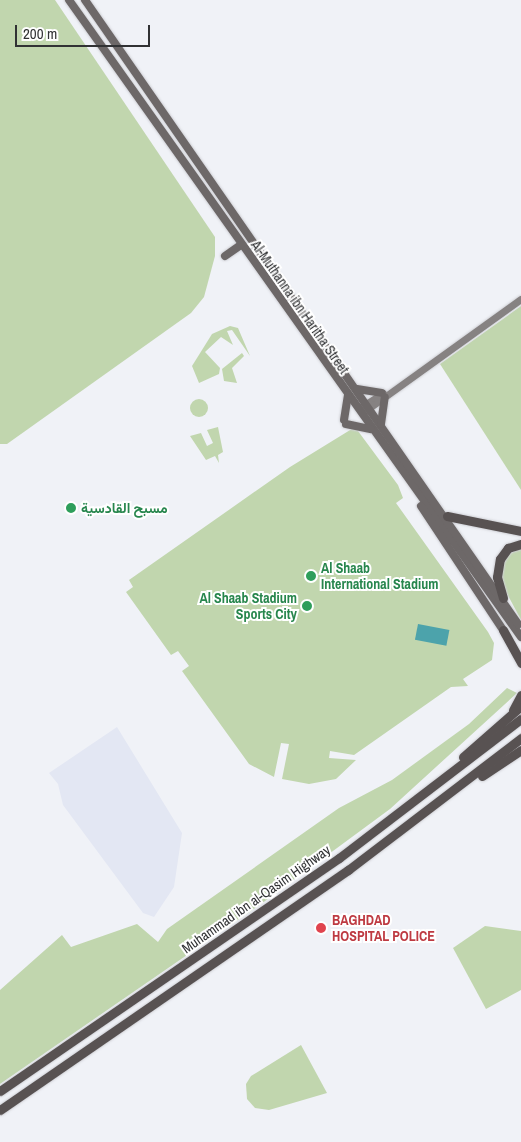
<!DOCTYPE html>
<html>
<head>
<meta charset="utf-8">
<style>
  body { margin:0 }
  #map { position:relative; width:521px; height:1142px; overflow:hidden; background:#f0f2f7; font-family:"Archivo Narrow",Vazirmatn,sans-serif }
  div>[style] { position:absolute }
  [style*='--x'] { left:calc(var(--x)*1px); top:calc(var(--y)*1px); width:calc(var(--w)*1px); rotate:calc(var(--a)*1deg) }
  .built>* { inset:0; background:#e3e7f3 }
  .green>* { inset:0; background:#c1d6ae }
  .round { border-radius:50% }
  .water>* { inset:0; background:#4ca3ab; transform-origin:0 0 }
  .roads { filter:drop-shadow(0 0 1px #cecfd4) drop-shadow(0 0 1px #cecfd4) }
  .secondary>* { height:7px; margin:-3.5px; padding:0 3.5px; transform-origin:3.5px; border-radius:3.5px; background:#868282 }
  .primary>* { height:8px; margin:-4px; padding:0 4px; transform-origin:4px; border-radius:4px; background:#6d6868 }
  .motorway>* { height:9px; margin:-4.5px; padding:0 4.5px; transform-origin:4.5px; border-radius:4.5px; background:#585252 }
  .dots>* { width:14px; height:14px; translate:-50% -50%; box-sizing:border-box; border:2px solid #fff; border-radius:50% }
  span { translate:-50% -50%; white-space:nowrap; text-align:center; line-height:1.15; -webkit-text-stroke:4px #fff; paint-order:stroke }
  .street-label { font-size:14px; color:#313234 }
  .leisure-label { font-size:14px; color:#27864d; font-weight:700 }
  .left { translate:0 -50%; text-align:left }
  .right { translate:-100% -50%; text-align:right }
  .health-label { font-size:14px; color:#be3a42; font-weight:700 }
  .scale { position:absolute; left:15px; top:25px; width:135px; height:22px; box-sizing:border-box; border:2px solid #313234; border-top:0; padding-left:6px; font-size:15px; line-height:18px; white-space:nowrap; color:#313234; -webkit-text-stroke:4px #fff; paint-order:stroke }
</style>
</head>
<body>
<div id="map">
  <div class="built">
    <div style="clip-path:polygon(117px 727px,182px 833px,174px 887px,154px 917px,143px 913px,63px 805px,58px 784px,49px 773px)"></div>
  </div>
  <div class="green">
    <div style="clip-path:polygon(0 0,55px 0,215px 237px,215px 256px,204px 297px,191px 313px,7px 444px,0 444px)"></div>
    <div style="clip-path:polygon(521px 306px,521px 490px,440px 364px)"></div>
    <div style="clip-path:polygon(230px 326px,238px 328px,250px 356px,232px 330px,227px 331px,233px 345px,221px 337px,205px 352px,220px 368px,219px 374px,199px 383px,192px 366px,212px 334px)"></div>
    <div style="clip-path:polygon(242px 353px,244px 356px,232px 368px,237px 383px,224px 381px,222px 369px)"></div>
    <div class="round" style="left:190px;top:399px;width:18px;height:18px"></div>
    <div style="clip-path:polygon(218px 427px,223px 452px,218px 455px,219px 463px,215px 456px,206px 460px,190px 436px,201px 433px,207px 446px,213px 443px,207px 430px)"></div>
    <div style="clip-path:polygon(355px 427px,398px 485px,403px 498px,396px 503px,488px 632px,494px 643px,492px 660px,463px 679px,468px 686px,451px 687px,354px 755px,330px 751px,329px 758px,356px 760px,336px 779px,309px 784px,282px 779px,289px 744px,281px 743px,274px 777px,249px 764px,182px 671px,189px 666px,178px 651px,171px 655px,126px 592px,133px 587px,129px 580px,290px 467px)"></div>
    <div style="clip-path:polygon(521px 548px,521px 620px,504px 588px,501px 570px,507px 555px)"></div>
    <div style="clip-path:polygon(507px 688px,517px 693px,390px 809px,261px 904px,0 1084px,0 990px,62px 935px,71px 947px,137px 924px,158px 942px,167px 929px,339px 808px,392px 780px,469px 724px)"></div>
    <div style="clip-path:polygon(485px 926px,521px 931px,521px 990px,486px 1009px,453px 948px)"></div>
    <div style="clip-path:polygon(301px 1045px,327px 1093px,269px 1110px,255px 1108px,247px 1099px,246px 1084px,251px 1076px)"></div>
  </div>
  <div class="water">
    <div style="left:418px;top:624px;width:32px;height:16px;rotate:11deg"></div>
  </div>
  <div class="roads">
    <div class="secondary">
      <div style="--x:361;--y:407;--w:26;--a:-32"></div>
      <div style="--x:365;--y:411;--w:192;--a:-35.7"></div>
    </div>
    <div class="primary">
      <div style="--x:69;--y:0;--w:781;--a:54.64"></div>
      <div style="--x:85;--y:0;--w:760;--a:55.24"></div>
      <div style="--x:225;--y:256;--w:19;--a:-35"></div>
      <div style="--x:357;--y:389;--w:25;--a:9"></div>
      <div style="--x:344;--y:420;--w:25;--a:-81"></div>
      <div style="--x:346;--y:424;--w:25;--a:12"></div>
      <div style="--x:381;--y:424;--w:27;--a:-82"></div>
      <div style="--x:421;--y:506;--w:149;--a:56.5"></div>
    </div>
    <div class="motorway">
      <div style="--x:447;--y:516;--w:76;--a:11.5"></div>
      <div style="--x:503;--y:598;--w:22;--a:-106"></div>
      <div style="--x:497;--y:577;--w:18;--a:-81"></div>
      <div style="--x:500;--y:559;--w:14;--a:-54"></div>
      <div style="--x:508;--y:548;--w:14;--a:-17"></div>
      <div style="--x:503;--y:630;--w:38;--a:61"></div>
      <div style="--x:513;--y:710;--w:17;--a:-62"></div>
      <div style="--x:463;--y:757;--w:77;--a:-41.3"></div>
      <div style="--x:482;--y:776;--w:47;--a:-33.7"></div>
      <div style="--x:0;--y:1091;--w:411;--a:-34.5"></div>
      <div style="--x:339;--y:858;--w:229;--a:-37.4"></div>
      <div style="--x:0;--y:1110;--w:423;--a:-34.6"></div>
      <div style="--x:348;--y:870;--w:218;--a:-37.3"></div>
    </div>
  </div>
  <div class="dots">
    <div style="left:71px;top:508px;background:#2e9e5b"></div>
    <div style="left:311px;top:576px;background:#2e9e5b"></div>
    <div style="left:307px;top:606px;background:#2e9e5b"></div>
    <div style="left:321px;top:928px;background:#e0444e"></div>
  </div>
  <div class="street-label">
    <span style="left:300px;top:307px;rotate:55deg">Al-Muthanna ibn Haritha Street</span>
    <span style="left:256px;top:899px;rotate:-35deg">Muhammad ibn al-Qasim Highway</span>
  </div>
  <div class="leisure-label">
    <span class="left" style="left:81px;top:508px">مسبح القادسية</span>
    <span class="left" style="left:321px;top:576px">Al Shaab<br>International Stadium</span>
    <span class="right" style="left:297px;top:606px">Al Shaab Stadium<br>Sports City</span>
  </div>
  <div class="health-label">
    <span class="left" style="left:332px;top:928px">BAGHDAD<br>HOSPITAL POLICE</span>
  </div>
  <div class="scale">200 m</div>
</div>
</body>
</html>
